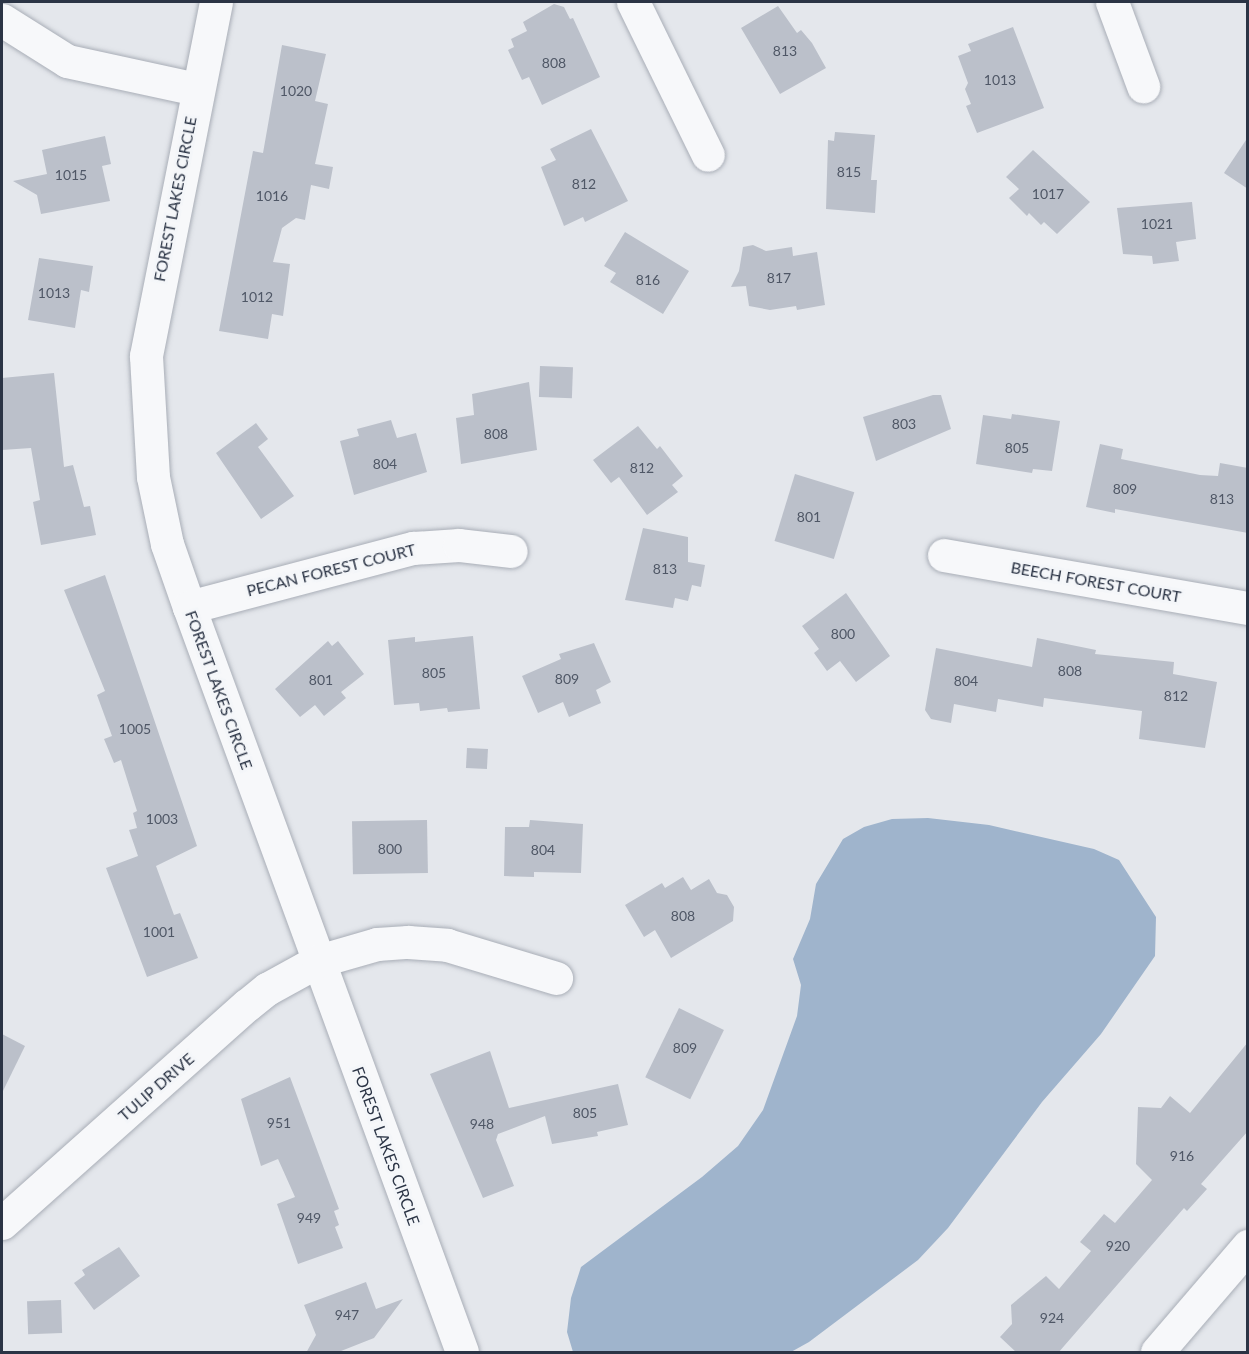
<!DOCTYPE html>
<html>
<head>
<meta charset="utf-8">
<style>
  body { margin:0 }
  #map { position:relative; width:1249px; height:1354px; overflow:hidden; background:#e4e7ec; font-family:Lato,sans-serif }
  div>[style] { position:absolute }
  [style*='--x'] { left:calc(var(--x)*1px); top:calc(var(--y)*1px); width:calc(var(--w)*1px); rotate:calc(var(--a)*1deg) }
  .water>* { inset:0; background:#9fb4cc }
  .building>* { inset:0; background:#bbc0ca; transform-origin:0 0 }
  .roads { filter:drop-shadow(0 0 2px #a9aeb7) drop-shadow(0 0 2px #a9aeb7) }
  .minor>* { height:33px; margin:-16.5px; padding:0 16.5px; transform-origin:16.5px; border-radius:16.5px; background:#f7f8fa }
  span { translate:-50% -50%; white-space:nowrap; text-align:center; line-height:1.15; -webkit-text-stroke:6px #f4f6f9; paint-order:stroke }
  .number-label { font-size:14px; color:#4f5766 }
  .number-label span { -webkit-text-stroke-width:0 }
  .street-label { font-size:16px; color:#2b3445 }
  .frame { position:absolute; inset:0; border:3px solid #2b3445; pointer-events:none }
</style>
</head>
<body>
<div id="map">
  <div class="water">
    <div style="clip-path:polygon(928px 818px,989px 825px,1094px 849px,1119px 860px,1156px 917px,1155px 956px,1101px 1034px,1042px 1102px,948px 1228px,918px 1260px,809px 1342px,791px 1352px,573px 1352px,567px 1332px,571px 1298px,581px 1267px,702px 1177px,738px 1146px,763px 1110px,797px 1016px,801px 985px,793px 959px,810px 919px,816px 884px,843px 839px,864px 827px,892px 819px)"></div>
  </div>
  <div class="building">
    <div style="clip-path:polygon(554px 4px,564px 7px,570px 19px,573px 18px,600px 77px,542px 105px,529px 77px,522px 80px,508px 50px,514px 47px,511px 39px,527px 31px,523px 22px)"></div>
    <div style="clip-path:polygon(778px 6px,797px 33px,801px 30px,812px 43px,826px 68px,780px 94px,741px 28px)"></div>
    <div style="clip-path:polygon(1013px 27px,1044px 108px,977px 133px,966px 106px,971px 104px,965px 89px,968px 83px,958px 56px,971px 51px,968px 44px)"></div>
    <div style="clip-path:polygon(282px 45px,326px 54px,315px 101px,328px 104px,315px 164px,333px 167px,329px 189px,311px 185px,305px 220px,296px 218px,282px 228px,273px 262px,290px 264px,283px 316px,272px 314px,268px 339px,219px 331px,253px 151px,263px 153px)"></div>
    <div style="clip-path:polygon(591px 129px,628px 201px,585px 222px,583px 217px,564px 226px,541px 167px,556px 160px,550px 149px)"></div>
    <div style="clip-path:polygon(835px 132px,875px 135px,871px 180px,877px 180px,875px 213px,826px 209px,828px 140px,834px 141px)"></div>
    <div style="clip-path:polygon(105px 136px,111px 164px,102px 166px,110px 201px,41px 214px,37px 195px,13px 181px,47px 174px,42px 150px)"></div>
    <div style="clip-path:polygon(1248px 137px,1248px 189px,1224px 173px)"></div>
    <div style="clip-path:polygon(1033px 150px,1090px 202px,1057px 234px,1044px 222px,1041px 225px,1029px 213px,1027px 216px,1009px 198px,1019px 189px,1006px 177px)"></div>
    <div style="clip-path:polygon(1192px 202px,1196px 239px,1176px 242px,1179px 261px,1153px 264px,1152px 256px,1123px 254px,1117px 208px)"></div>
    <div style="clip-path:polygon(625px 232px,689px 271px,663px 314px,610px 282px,616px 273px,604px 266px)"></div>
    <div style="clip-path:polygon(753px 245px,766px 251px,792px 247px,793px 256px,817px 252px,825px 305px,797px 310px,796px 306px,770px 310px,749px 306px,746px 286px,731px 287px,739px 271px,743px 247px)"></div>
    <div style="clip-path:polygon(39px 258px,93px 266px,89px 292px,81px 290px,75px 328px,28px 320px)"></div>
    <div style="left:540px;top:366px;width:33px;height:31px;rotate:2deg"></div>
    <div style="clip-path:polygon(54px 373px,64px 467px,73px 465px,84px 507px,90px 506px,96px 535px,41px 545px,33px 502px,40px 500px,31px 448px,2px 450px,2px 378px)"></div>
    <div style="clip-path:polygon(529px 382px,537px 450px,461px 464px,456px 418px,474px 415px,472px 394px)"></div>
    <div style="clip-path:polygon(933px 395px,941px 395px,951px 429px,876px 461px,863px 417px)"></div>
    <div style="clip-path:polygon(1012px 414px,1060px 421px,1052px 471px,1033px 469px,1032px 473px,976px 464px,983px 415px,1011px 419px)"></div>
    <div style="clip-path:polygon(391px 420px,397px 438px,416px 433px,427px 472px,354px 495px,340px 441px,359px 436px,357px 429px)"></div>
    <div style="clip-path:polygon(256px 423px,268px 439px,258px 447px,294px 496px,261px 519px,216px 453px)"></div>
    <div style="clip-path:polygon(638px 426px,657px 449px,660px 446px,683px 476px,672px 485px,678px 492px,647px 515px,619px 477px,611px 483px,593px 460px)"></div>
    <div style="clip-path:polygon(1100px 444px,1123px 449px,1121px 459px,1200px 475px,1218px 476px,1220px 463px,1248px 468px,1248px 533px,1115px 509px,1115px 513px,1086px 507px)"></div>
    <div style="left:795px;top:474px;width:62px;height:70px;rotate:17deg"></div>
    <div style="clip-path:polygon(643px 528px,688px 537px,688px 562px,705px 565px,701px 587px,692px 585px,688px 601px,675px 598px,673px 608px,625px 600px)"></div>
    <div style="clip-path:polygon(105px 575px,197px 846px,156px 866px,174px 915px,180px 913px,198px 958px,147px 977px,106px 868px,138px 856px,129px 830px,137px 828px,133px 813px,137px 811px,121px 760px,114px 763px,104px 739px,112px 736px,97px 695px,105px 691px,64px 590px)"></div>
    <div style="clip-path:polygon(846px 593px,890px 656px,856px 682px,840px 661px,827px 671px,814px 653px,819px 649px,802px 626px)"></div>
    <div style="clip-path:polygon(473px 636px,480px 709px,448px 712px,447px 708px,420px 711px,419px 703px,394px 705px,388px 640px,415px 637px,415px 642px)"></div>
    <div style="clip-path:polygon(1037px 638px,1096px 650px,1095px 654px,1174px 662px,1173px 674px,1217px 682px,1205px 748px,1139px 739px,1142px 711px,1044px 698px,1043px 707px,998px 699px,996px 712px,954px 704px,951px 723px,931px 719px,925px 710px,936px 648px,1032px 667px)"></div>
    <div style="clip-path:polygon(328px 641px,332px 646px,338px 641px,364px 674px,341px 692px,346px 698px,324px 716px,315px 705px,300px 717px,275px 689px)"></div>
    <div style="clip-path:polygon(594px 643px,611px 682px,596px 690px,601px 703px,569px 717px,563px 702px,538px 713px,522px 676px,561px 659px,559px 654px)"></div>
    <div style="left:467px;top:748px;width:21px;height:20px;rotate:3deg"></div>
    <div style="left:427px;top:820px;width:53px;height:75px;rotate:89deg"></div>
    <div style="clip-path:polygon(530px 820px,583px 824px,581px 873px,534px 872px,534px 877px,504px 876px,505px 827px,529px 827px)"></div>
    <div style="clip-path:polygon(683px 877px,691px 890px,709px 879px,717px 893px,727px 895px,734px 907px,733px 921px,671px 958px,655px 930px,644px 937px,625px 905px,662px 883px,665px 888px)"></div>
    <div style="left:679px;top:1008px;width:50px;height:77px;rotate:26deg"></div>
    <div style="clip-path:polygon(2px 1034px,25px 1046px,2px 1093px)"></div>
    <div style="clip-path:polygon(1248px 1042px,1248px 1131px,1201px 1184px,1207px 1189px,1187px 1211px,1184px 1208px,1058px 1353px,1017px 1353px,1000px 1337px,1012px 1324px,1011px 1305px,1046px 1276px,1059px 1289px,1091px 1251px,1080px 1242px,1104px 1214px,1115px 1223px,1152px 1180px,1136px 1164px,1138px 1107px,1161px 1108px,1170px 1096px,1190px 1113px)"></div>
    <div style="clip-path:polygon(490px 1051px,509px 1108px,618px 1084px,628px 1125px,597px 1132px,598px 1136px,552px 1144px,545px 1116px,498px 1134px,496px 1140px,514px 1186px,483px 1198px,430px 1074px)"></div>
    <div style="clip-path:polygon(290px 1077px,339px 1209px,334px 1211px,339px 1225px,335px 1227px,343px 1248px,298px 1264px,277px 1204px,295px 1197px,278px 1159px,261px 1166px,241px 1099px)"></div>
    <div style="clip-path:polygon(119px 1247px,140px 1276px,94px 1310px,74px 1283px,85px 1275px,82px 1270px)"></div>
    <div style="clip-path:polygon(366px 1282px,376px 1309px,403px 1299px,374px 1338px,336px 1353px,306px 1353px,316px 1335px,304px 1305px)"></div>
    <div style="left:61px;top:1300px;width:33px;height:34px;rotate:88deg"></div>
  </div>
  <div class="roads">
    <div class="minor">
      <div style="--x:216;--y:2;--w:361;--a:101.2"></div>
      <div style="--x:146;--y:356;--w:121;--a:86.7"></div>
      <div style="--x:153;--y:477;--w:68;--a:78.2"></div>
      <div style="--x:167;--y:544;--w:67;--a:70.8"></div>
      <div style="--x:189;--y:607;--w:793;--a:69.87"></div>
      <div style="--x:633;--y:2;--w:170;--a:63.9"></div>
      <div style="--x:1112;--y:2;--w:90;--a:69.7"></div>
      <div style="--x:2;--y:20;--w:77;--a:32.2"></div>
      <div style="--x:67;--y:61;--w:133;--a:12.2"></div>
      <div style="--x:944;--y:555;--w:309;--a:9.9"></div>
      <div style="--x:189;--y:607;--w:232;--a:-14.8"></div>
      <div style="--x:413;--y:548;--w:46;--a:-3.7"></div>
      <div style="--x:459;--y:545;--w:52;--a:6.6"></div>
      <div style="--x:2;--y:1223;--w:328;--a:-41.7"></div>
      <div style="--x:247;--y:1005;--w:26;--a:-39"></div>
      <div style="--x:267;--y:989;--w:58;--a:-28.8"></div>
      <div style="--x:318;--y:961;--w:61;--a:-16.1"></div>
      <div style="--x:377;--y:944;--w:31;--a:-4"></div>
      <div style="--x:408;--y:942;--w:39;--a:4"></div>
      <div style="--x:447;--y:945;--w:114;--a:16.8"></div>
      <div style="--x:1157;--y:1352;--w:140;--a:-49.4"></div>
    </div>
  </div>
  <div class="number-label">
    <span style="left:785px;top:51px">813</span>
    <span style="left:554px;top:63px">808</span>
    <span style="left:1000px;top:80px">1013</span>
    <span style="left:296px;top:91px">1020</span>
    <span style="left:849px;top:172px">815</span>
    <span style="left:71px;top:175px">1015</span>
    <span style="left:584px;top:184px">812</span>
    <span style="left:1048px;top:194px">1017</span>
    <span style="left:272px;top:196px">1016</span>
    <span style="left:1157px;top:224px">1021</span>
    <span style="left:779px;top:278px">817</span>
    <span style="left:648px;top:280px">816</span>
    <span style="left:54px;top:293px">1013</span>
    <span style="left:257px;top:297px">1012</span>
    <span style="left:904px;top:424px">803</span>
    <span style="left:496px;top:434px">808</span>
    <span style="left:1017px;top:448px">805</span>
    <span style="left:385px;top:464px">804</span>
    <span style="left:642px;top:468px">812</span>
    <span style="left:1125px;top:489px">809</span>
    <span style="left:1222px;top:499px">813</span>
    <span style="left:809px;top:517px">801</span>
    <span style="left:665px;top:569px">813</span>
    <span style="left:843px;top:634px">800</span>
    <span style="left:1070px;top:671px">808</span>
    <span style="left:434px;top:673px">805</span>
    <span style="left:567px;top:679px">809</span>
    <span style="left:321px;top:680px">801</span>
    <span style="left:966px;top:681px">804</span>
    <span style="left:1176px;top:696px">812</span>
    <span style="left:135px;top:729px">1005</span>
    <span style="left:162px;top:819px">1003</span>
    <span style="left:390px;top:849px">800</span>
    <span style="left:543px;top:850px">804</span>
    <span style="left:683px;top:916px">808</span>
    <span style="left:159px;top:932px">1001</span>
    <span style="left:685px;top:1048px">809</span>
    <span style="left:585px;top:1113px">805</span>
    <span style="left:279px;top:1123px">951</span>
    <span style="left:482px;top:1124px">948</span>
    <span style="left:1182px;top:1156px">916</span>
    <span style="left:309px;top:1218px">949</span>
    <span style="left:1118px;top:1246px">920</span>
    <span style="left:347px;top:1315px">947</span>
    <span style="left:1052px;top:1318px">924</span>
  </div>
  <div class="street-label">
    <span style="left:175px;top:199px;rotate:-79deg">FOREST LAKES CIRCLE</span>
    <span style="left:331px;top:570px;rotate:-14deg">PECAN FOREST COURT</span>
    <span style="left:1096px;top:582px;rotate:10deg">BEECH FOREST COURT</span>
    <span style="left:219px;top:690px;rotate:70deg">FOREST LAKES CIRCLE</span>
    <span style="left:156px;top:1087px;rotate:-41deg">TULIP DRIVE</span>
    <span style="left:386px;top:1146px;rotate:70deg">FOREST LAKES CIRCLE</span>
  </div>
  <div class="frame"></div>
</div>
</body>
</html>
